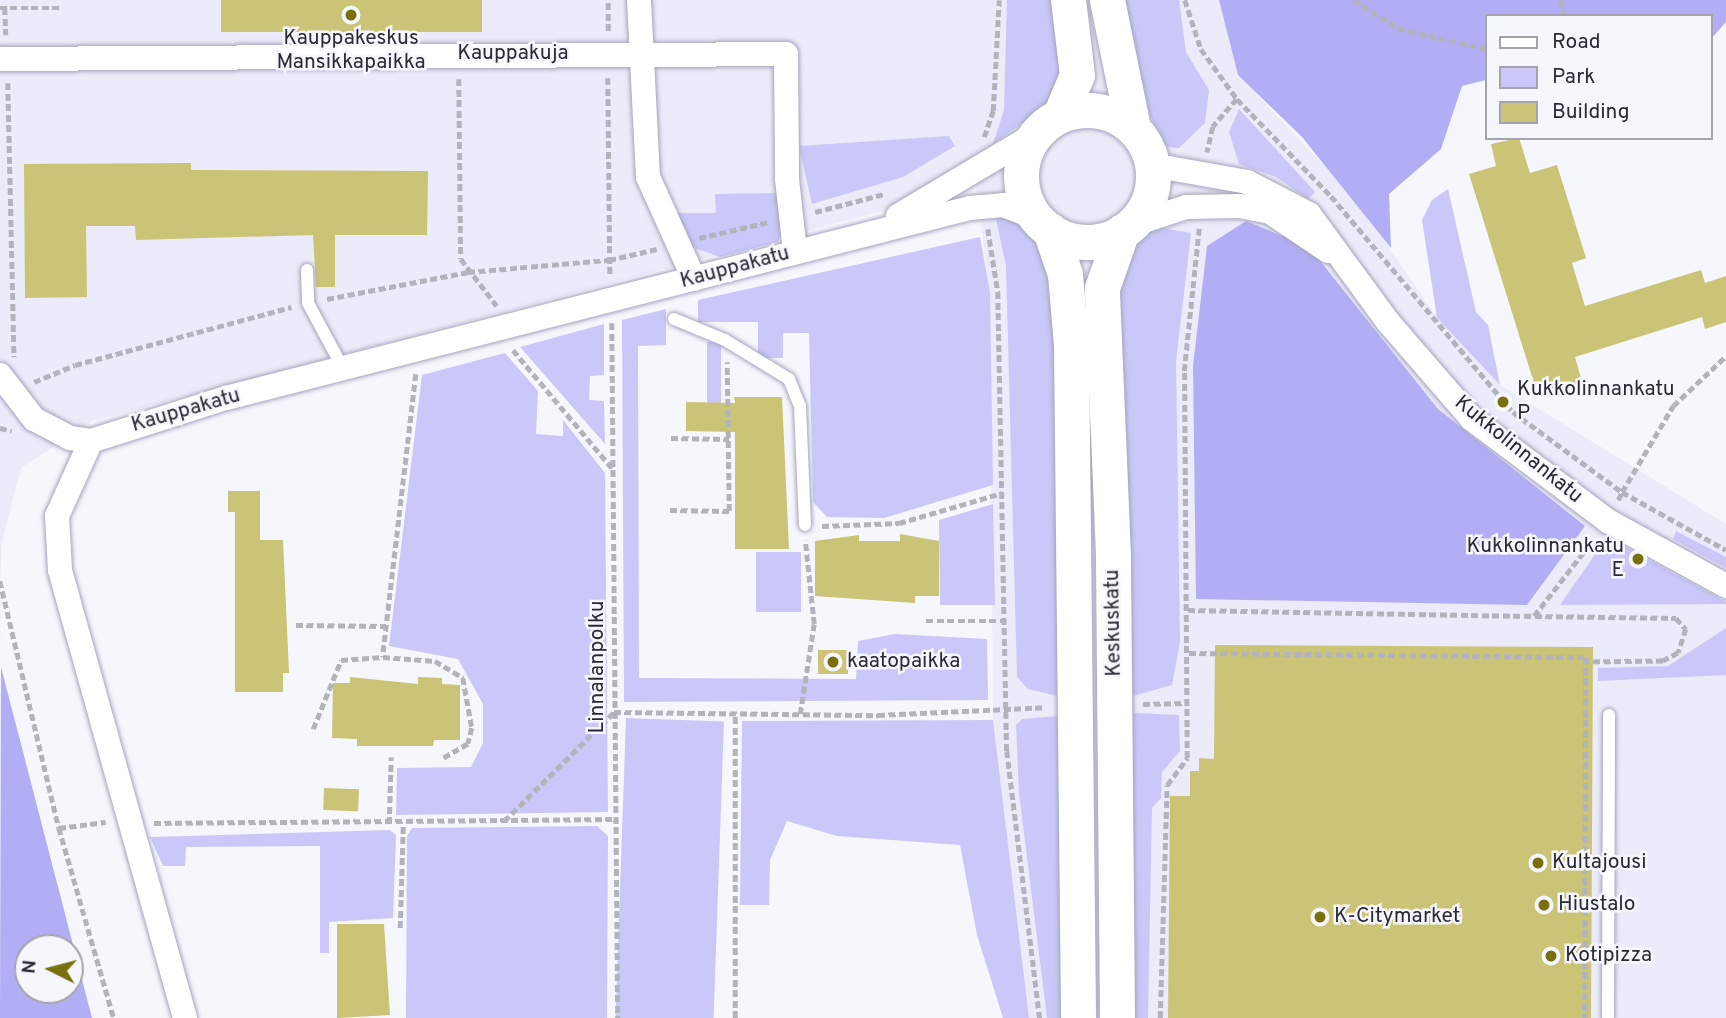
<!DOCTYPE html>
<html>
<head>
<meta charset="utf-8">
<style>
  body { margin:0 }
  #map { position:relative; width:1726px; height:1018px; overflow:hidden; background:#f6f7fc; font-family:Overpass,sans-serif }
  div>[style] { position:absolute }
  [style*='--x'] { left:calc(var(--x)*1px); top:calc(var(--y)*1px); width:calc(var(--w)*1px); rotate:calc(var(--a)*1deg) }
  .built>* { inset:0; background:#ebebf9 }
  .green>* { inset:0; background:#c9c8f8; transform-origin:0 0 }
  .forest>* { inset:0; background:#b2aef5 }
  .building>* { inset:0; background:#cbc375; transform-origin:0 0 }
  .path>* { height:4.5px; margin-top:-2.25px; transform-origin:0; background:repeating-linear-gradient(90deg,#b3b4bb 0 7px,transparent 0 10.5px) }
  .roads { filter:drop-shadow(0 0 2px #a4a4be) drop-shadow(0 0 2px #a4a4be) }
  .service>* { height:12px; margin:-6px; padding:0 6px; transform-origin:6px; border-radius:6px; background:#fff }
  .minor>* { height:24px; margin:-12px; padding:0 12px; transform-origin:12px; border-radius:12px; background:#fff }
  .secondary>* { height:35px; margin:-17.5px; padding:0 17.5px; transform-origin:17.5px; border-radius:17.5px; background:#fff }
  .secondary>.ring { margin:-17.5px; padding:0; box-sizing:content-box; background:none; border:35px solid #fff; border-radius:50% }
  .dots>* { width:19px; height:19px; translate:-50% -50%; box-sizing:border-box; border:4px solid #f6f7fc; border-radius:50% }
  span { translate:-50% -50%; white-space:nowrap; text-align:center; line-height:1.15; -webkit-text-stroke:5px #f6f7fc; paint-order:stroke }
  .poi-label { font-size:21px; color:#2a2a35 }
  .left { translate:0 -50%; text-align:left }
  .right { translate:-100% -50%; text-align:right }
  .street-label { font-size:21px; color:#2a2a35 }
  .legend { position:absolute; left:1485px; top:14px; width:228px; height:126px; box-sizing:border-box; background:#f6f7fc; border:2px solid #a4a5ac; margin:0; padding:9px 12px; list-style:none; font-size:21px; color:#2a2a35 }
  .legend li { display:flex; align-items:center; gap:14px; height:35px }
  .legend b { width:35px; border:2px solid #a4a5ac }
  .north { position:absolute; left:14px; top:934px; width:70px; height:70px; box-sizing:border-box; background:#f6f7fc; border:2px solid #a4a5ac; border-radius:50%; rotate:276deg; font-size:19px; font-weight:700; line-height:28px; text-align:center; color:#2a2a35 }
  .north::after { content:''; display:block; margin:auto; width:24px; height:32px; background:#796f0e; clip-path:polygon(50% 0,100% 100%,50% 72%,0 100%) }
</style>
</head>
<body>
<div id="map">
  <div class="built">
    <div style="clip-path:polygon(0 0,1219px 0,1238px 75px,1356px 199px,1437px 318px,1500px 385px,1726px 524px,1726px 1018px,1029px 1018px,993px 720px,990px 292px,976px 186px,92px 421px,21px 468px,1px 545px,0 668px)"></div>
  </div>
  <div class="green">
    <div style="clip-path:polygon(1007px 0,1056px 0,1064px 67px,1052px 101px,993px 144px,1004px 110px)"></div>
    <div style="clip-path:polygon(1123px 0,1179px 0,1186px 52px,1209px 90px,1205px 123px,1179px 148px,1167px 147px,1150px 116px)"></div>
    <div style="clip-path:polygon(1239px 109px,1315px 192px,1308px 199px,1276px 177px,1239px 164px,1229px 132px)"></div>
    <div style="clip-path:polygon(949px 136px,955px 146px,903px 177px,812px 204px,799px 146px)"></div>
    <div style="clip-path:polygon(1448px 189px,1476px 312px,1488px 325px,1500px 385px,1437px 318px,1422px 220px,1432px 200px)"></div>
    <div style="clip-path:polygon(780px 193px,784px 222px,778px 242px,720px 257px,692px 247px,673px 213px,716px 213px,715px 194px)"></div>
    <div style="clip-path:polygon(995px 214px,1021px 223px,1039px 238px,1058px 307px,1070px 1018px,1047px 1018px,1019px 793px,1016px 725px,1022px 719px,1058px 716px,1057px 696px,1028px 689px,1017px 677px,1006px 266px)"></div>
    <div style="clip-path:polygon(1156px 227px,1191px 233px,1176px 361px,1180px 642px,1172px 685px,1133px 696px,1134px 713px,1179px 715px,1180px 751px,1162px 772px,1161px 798px,1152px 808px,1148px 1018px,1127px 1018px,1118px 266px,1139px 234px)"></div>
    <div style="clip-path:polygon(980px 237px,990px 292px,993px 485px,884px 518px,827px 517px,813px 502px,809px 333px,783px 333px,783px 358px,758px 358px,758px 322px,698px 322px,698px 300px)"></div>
    <div style="clip-path:polygon(666px 309px,666px 345px,638px 346px,639px 678px,856px 679px,858px 641px,895px 634px,987px 639px,988px 700px,624px 702px,622px 320px)"></div>
    <div style="clip-path:polygon(604px 324px,604px 375px,590px 376px,589px 400px,604px 401px,605px 444px,520px 347px)"></div>
    <div style="left:707px;top:342px;width:14px;height:65px"></div>
    <div style="clip-path:polygon(505px 353px,538px 391px,536px 434px,563px 436px,563px 420px,605px 473px,608px 812px,396px 815px,397px 768px,471px 767px,483px 743px,483px 704px,458px 659px,389px 646px,422px 375px)"></div>
    <div style="clip-path:polygon(993px 504px,995px 605px,940px 605px,939px 520px)"></div>
    <div style="clip-path:polygon(1676px 531px,1726px 557px,1726px 568px,1673px 539px)"></div>
    <div style="clip-path:polygon(1607px 537px,1726px 602px,1726px 604px,1560px 605px)"></div>
    <div style="left:756px;top:552px;width:45px;height:60px"></div>
    <div style="clip-path:polygon(1726px 628px,1726px 675px,1598px 681px,1598px 668px,1668px 666px)"></div>
    <div style="left:626px;top:718px;width:98px;height:300px;rotate:2deg"></div>
    <div style="clip-path:polygon(993px 720px,1029px 1018px,1003px 1018px,977px 935px,960px 845px,837px 836px,787px 821px,770px 860px,769px 905px,740px 905px,742px 721px)"></div>
    <div style="clip-path:polygon(597px 826px,608px 836px,607px 1018px,406px 1018px,407px 836px,412px 828px)"></div>
    <div style="clip-path:polygon(390px 830px,396px 835px,393px 918px,329px 922px,329px 953px,320px 953px,320px 846px,186px 847px,185px 866px,163px 866px,150px 837px)"></div>
  </div>
  <div class="forest">
    <div style="clip-path:polygon(1219px 0,1726px 0,1726px 22px,1710px 40px,1710px 16px,1486px 16px,1486px 80px,1462px 86px,1441px 149px,1389px 194px,1391px 248px,1302px 137px,1238px 75px)"></div>
    <div style="clip-path:polygon(1246px 221px,1309px 247px,1438px 409px,1585px 526px,1527px 605px,1196px 599px,1193px 366px,1207px 246px)"></div>
    <div style="clip-path:polygon(evenodd,1px 667px,92px 1018px,0 1018px,1px 667px,70px 948px,70px 990px,28px 990px,28px 948px,70px 948px)"></div>
  </div>
  <div class="building">
    <div style="left:221px;top:0;width:261px;height:32px"></div>
    <div style="clip-path:polygon(1519px 138px,1530px 173px,1557px 165px,1586px 258px,1572px 263px,1585px 306px,1701px 270px,1705px 283px,1726px 276px,1726px 322px,1705px 329px,1702px 317px,1575px 357px,1582px 382px,1538px 396px,1469px 174px,1496px 166px,1491px 144px)"></div>
    <div style="clip-path:polygon(191px 163px,191px 170px,428px 171px,427px 235px,335px 235px,335px 287px,316px 287px,313px 235px,136px 240px,135px 226px,86px 226px,87px 297px,25px 298px,24px 164px)"></div>
    <div style="clip-path:polygon(734px 397px,782px 397px,789px 549px,735px 549px,735px 432px,686px 431px,686px 402px,735px 403px)"></div>
    <div style="clip-path:polygon(228px 491px,260px 491px,260px 540px,283px 540px,289px 673px,283px 673px,283px 692px,235px 692px,235px 512px,228px 512px)"></div>
    <div style="clip-path:polygon(900px 534px,939px 541px,939px 596px,915px 596px,915px 603px,815px 596px,815px 541px,859px 535px,859px 541px,900px 541px)"></div>
    <div style="clip-path:polygon(1215px 645px,1593px 647px,1591px 1018px,1168px 1018px,1170px 796px,1190px 796px,1190px 771px,1199px 771px,1199px 758px,1214px 759px)"></div>
    <div style="left:818px;top:650px;width:30px;height:24px"></div>
    <div style="clip-path:polygon(350px 677px,418px 684px,418px 677px,442px 678px,442px 684px,460px 685px,460px 740px,434px 740px,433px 746px,357px 746px,357px 739px,332px 738px,333px 683px,350px 683px)"></div>
    <div style="left:324px;top:788px;width:35px;height:22px;rotate:2deg"></div>
    <div style="clip-path:polygon(337px 924px,384px 924px,390px 1015px,337px 1018px)"></div>
  </div>
  <div class="path">
    <div style="--x:1185;--y:0;--w:52;--a:71.9"></div>
    <div style="--x:1201;--y:49;--w:62;--a:54.2"></div>
    <div style="--x:1237;--y:99;--w:37;--a:131"></div>
    <div style="--x:1213;--y:127;--w:26;--a:103"></div>
    <div style="--x:1354;--y:0;--w:52;--a:32.5"></div>
    <div style="--x:1398;--y:28;--w:90;--a:13.4"></div>
    <div style="--x:1560;--y:0;--w:17;--a:73"></div>
    <div style="--x:0;--y:8;--w:60;--a:0"></div>
    <div style="--x:5;--y:8;--w:27;--a:88"></div>
    <div style="--x:608;--y:31;--w:31;--a:-90"></div>
    <div style="--x:608;--y:78;--w:198;--a:89.4"></div>
    <div style="--x:459;--y:79;--w:180;--a:89.4"></div>
    <div style="--x:461;--y:259;--w:59;--a:52.5"></div>
    <div style="--x:8;--y:83;--w:274;--a:88.7"></div>
    <div style="--x:1237;--y:99;--w:135;--a:45.9"></div>
    <div style="--x:1331;--y:196;--w:282;--a:49.9"></div>
    <div style="--x:1513;--y:412;--w:135;--a:36.3"></div>
    <div style="--x:1622;--y:492;--w:100;--a:-59.3"></div>
    <div style="--x:1673;--y:406;--w:73;--a:-43.3"></div>
    <div style="--x:984;--y:137;--w:28;--a:-71"></div>
    <div style="--x:993;--y:111;--w:111;--a:-86.9"></div>
    <div style="--x:815;--y:212;--w:71;--a:-14.6"></div>
    <div style="--x:988;--y:229;--w:64;--a:81"></div>
    <div style="--x:998;--y:292;--w:459;--a:88.9"></div>
    <div style="--x:1007;--y:751;--w:269;--a:83"></div>
    <div style="--x:699;--y:238;--w:72;--a:-12.9"></div>
    <div style="--x:327;--y:299;--w:144;--a:-10.8"></div>
    <div style="--x:468;--y:272;--w:142;--a:-4.9"></div>
    <div style="--x:609;--y:260;--w:49;--a:-12.9"></div>
    <div style="--x:612;--y:323;--w:695;--a:89.51"></div>
    <div style="--x:513;--y:350;--w:155;--a:50"></div>
    <div style="--x:416;--y:374;--w:285;--a:96.7"></div>
    <div style="--x:383;--y:657;--w:52;--a:4.4"></div>
    <div style="--x:435;--y:661;--w:33;--a:31"></div>
    <div style="--x:463;--y:678;--w:51;--a:79.8"></div>
    <div style="--x:472;--y:728;--w:16;--a:104"></div>
    <div style="--x:468;--y:744;--w:28;--a:150"></div>
    <div style="--x:34;--y:382;--w:44;--a:-22.5"></div>
    <div style="--x:75;--y:365;--w:224;--a:-15"></div>
    <div style="--x:0;--y:428;--w:12;--a:14"></div>
    <div style="--x:671;--y:438;--w:58;--a:1"></div>
    <div style="--x:1618;--y:500;--w:9;--a:-63"></div>
    <div style="--x:1622;--y:492;--w:119;--a:29.1"></div>
    <div style="--x:670;--y:510;--w:59;--a:1"></div>
    <div style="--x:729;--y:511;--w:149;--a:-90.8"></div>
    <div style="--x:822;--y:526;--w:77;--a:-2.2"></div>
    <div style="--x:899;--y:523;--w:107;--a:-16.2"></div>
    <div style="--x:0;--y:581;--w:254;--a:76.6"></div>
    <div style="--x:59;--y:828;--w:198;--a:73.9"></div>
    <div style="--x:1188;--y:610;--w:346;--a:1"></div>
    <div style="--x:1534;--y:616;--w:96;--a:-52.2"></div>
    <div style="--x:1535;--y:616;--w:141;--a:0.8"></div>
    <div style="--x:1676;--y:618;--w:15;--a:48"></div>
    <div style="--x:1686;--y:629;--w:25;--a:108"></div>
    <div style="--x:1678;--y:653;--w:17;--a:152"></div>
    <div style="--x:1663;--y:661;--w:77;--a:179.3"></div>
    <div style="--x:926;--y:621;--w:78;--a:0"></div>
    <div style="--x:296;--y:625;--w:89;--a:0.6"></div>
    <div style="--x:1189;--y:653;--w:397;--a:0.6"></div>
    <div style="--x:1586;--y:657;--w:361;--a:90.2"></div>
    <div style="--x:1143;--y:704;--w:44;--a:-1.3"></div>
    <div style="--x:800;--y:714;--w:91;--a:-81.2"></div>
    <div style="--x:814;--y:624;--w:84;--a:-96.1"></div>
    <div style="--x:313;--y:729;--w:74;--a:-67.9"></div>
    <div style="--x:341;--y:660;--w:42;--a:-4.1"></div>
    <div style="--x:504;--y:821;--w:155;--a:-44.7"></div>
    <div style="--x:614;--y:712;--w:264;--a:0.7"></div>
    <div style="--x:878;--y:715;--w:167;--a:-2.7"></div>
    <div style="--x:154;--y:823;--w:460;--a:-0.5"></div>
    <div style="--x:389;--y:824;--w:67;--a:-88.3"></div>
    <div style="--x:59;--y:828;--w:47;--a:-7.3"></div>
    <div style="--x:400;--y:928;--w:104;--a:-88.3"></div>
    <div style="--x:735;--y:1018;--w:305;--a:-90"></div>
    <div style="--x:1160;--y:1018;--w:233;--a:-88.3"></div>
    <div style="--x:1167;--y:785;--w:34;--a:-53"></div>
    <div style="--x:1187;--y:758;--w:387;--a:-90.4"></div>
    <div style="--x:1184;--y:371;--w:143;--a:-84"></div>
  </div>
  <div class="roads">
    <div class="service">
      <div style="--x:307;--y:270;--w:33;--a:88"></div>
      <div style="--x:308;--y:303;--w:78;--a:61.8"></div>
      <div style="--x:674;--y:319;--w:55;--a:22.4"></div>
      <div style="--x:725;--y:340;--w:75;--a:31.4"></div>
      <div style="--x:789;--y:379;--w:29;--a:68"></div>
      <div style="--x:800;--y:406;--w:119;--a:87.6"></div>
      <div style="--x:1608;--y:1018;--w:303;--a:-89.8"></div>
    </div>
    <div class="minor">
      <div style="--x:639;--y:0;--w:177;--a:87.1"></div>
      <div style="--x:648;--y:177;--w:112;--a:65.7"></div>
      <div style="--x:0;--y:59;--w:786;--a:-0.36"></div>
      <div style="--x:786;--y:54;--w:125;--a:89.5"></div>
      <div style="--x:787;--y:179;--w:73;--a:83.7"></div>
      <div style="--x:1152;--y:165;--w:97;--a:10.1"></div>
      <div style="--x:1247;--y:182;--w:70;--a:27.3"></div>
      <div style="--x:1309;--y:214;--w:134;--a:53.8"></div>
      <div style="--x:1388;--y:322;--w:128;--a:49.1"></div>
      <div style="--x:1472;--y:419;--w:170;--a:36.9"></div>
      <div style="--x:1608;--y:521;--w:135;--a:28.8"></div>
      <div style="--x:898;--y:216;--w:162;--a:-30.8"></div>
      <div style="--x:1128;--y:226;--w:61;--a:-18.1"></div>
      <div style="--x:1186;--y:207;--w:54;--a:-1.1"></div>
      <div style="--x:1240;--y:206;--w:31;--a:11"></div>
      <div style="--x:1270;--y:212;--w:70;--a:33.9"></div>
      <div style="--x:0;--y:375;--w:56;--a:52.3"></div>
      <div style="--x:34;--y:419;--w:41;--a:27.8"></div>
      <div style="--x:70;--y:438;--w:21;--a:8"></div>
      <div style="--x:185;--y:1018;--w:465;--a:-105.6"></div>
      <div style="--x:60;--y:570;--w:54;--a:-93.2"></div>
      <div style="--x:57;--y:516;--w:82;--a:-65.6"></div>
      <div style="--x:91;--y:441;--w:142;--a:-17.7"></div>
      <div style="--x:226;--y:398;--w:768;--a:-14.33"></div>
      <div style="--x:970;--y:208;--w:33;--a:-5"></div>
      <div style="--x:1003;--y:205;--w:36;--a:21"></div>
    </div>
    <div class="secondary">
      <div style="--x:1107;--y:0;--w:131;--a:78.5"></div>
      <div class="ring" style="left:1021px;top:110px;width:97px;height:97px"></div>
      <div style="--x:1060;--y:115;--w:43;--a:-67"></div>
      <div style="--x:1077;--y:75;--w:76;--a:-96.8"></div>
      <div style="--x:1050;--y:230;--w:46;--a:71.2"></div>
      <div style="--x:1065;--y:274;--w:71;--a:85.2"></div>
      <div style="--x:1071;--y:345;--w:673;--a:89.4"></div>
      <div style="--x:1117;--y:1018;--w:463;--a:-90.5"></div>
      <div style="--x:1113;--y:555;--w:267;--a:-92.4"></div>
      <div style="--x:1102;--y:288;--w:60;--a:-70.7"></div>
    </div>
  </div>
  <div class="dots">
    <div style="left:351px;top:15px;background:#796f0e"></div>
    <div style="left:1503px;top:402px;background:#796f0e"></div>
    <div style="left:1638px;top:559px;background:#796f0e"></div>
    <div style="left:833px;top:662px;background:#796f0e"></div>
    <div style="left:1538px;top:863px;background:#796f0e"></div>
    <div style="left:1544px;top:905px;background:#796f0e"></div>
    <div style="left:1320px;top:917px;background:#796f0e"></div>
    <div style="left:1551px;top:956px;background:#796f0e"></div>
  </div>
  <div class="poi-label">
    <span style="left:351px;top:51px">Kauppakeskus<br>Mansikkapaikka</span>
    <span class="left" style="left:1517px;top:402px">Kukkolinnankatu<br>P</span>
    <span class="right" style="left:1624px;top:559px">Kukkolinnankatu<br>E</span>
    <span class="left" style="left:847px;top:662px">kaatopaikka</span>
    <span class="left" style="left:1552px;top:863px">Kultajousi</span>
    <span class="left" style="left:1558px;top:905px">Hiustalo</span>
    <span class="left" style="left:1334px;top:917px">K-Citymarket</span>
    <span class="left" style="left:1565px;top:956px">Kotipizza</span>
  </div>
  <div class="street-label">
    <span style="left:513px;top:54px">Kauppakuja</span>
    <span style="left:735px;top:268px;rotate:-15deg">Kauppakatu</span>
    <span style="left:186px;top:411px;rotate:-16deg">Kauppakatu</span>
    <span style="left:1518px;top:450px;rotate:39deg">Kukkolinnankatu</span>
    <span style="left:1114px;top:623px;rotate:-91deg">Keskuskatu</span>
    <span style="left:598px;top:667px;rotate:-90deg">Linnalanpolku</span>
  </div>
  <ul class="legend">
  <li><b style="height:9px;background:#fff"></b>Road</li>
  <li><b style="height:19px;background:#c9c8f8"></b>Park</li>
  <li><b style="height:19px;background:#cbc375"></b>Building</li>
  </ul>
  <div class="north">N</div>
</div>
</body>
</html>
